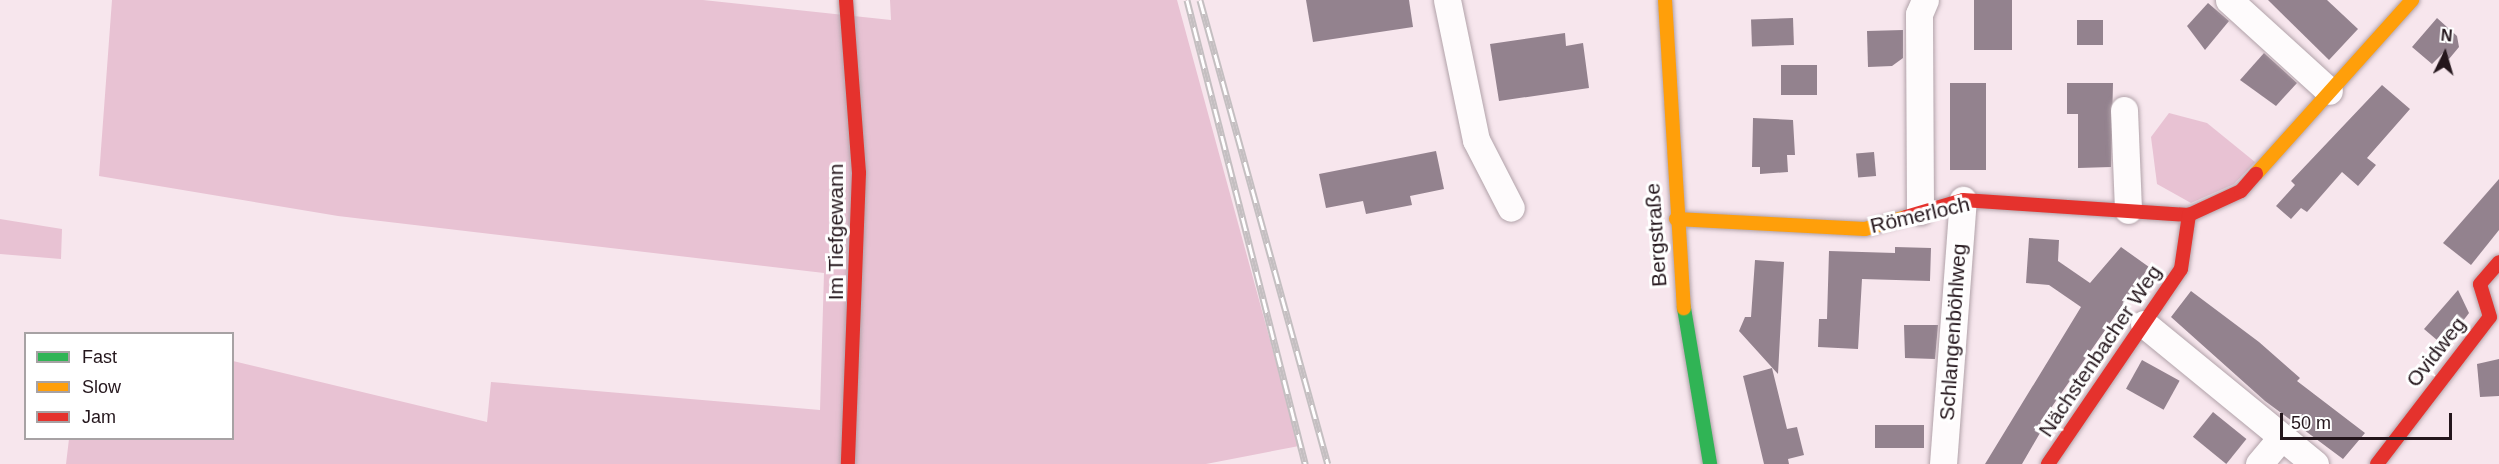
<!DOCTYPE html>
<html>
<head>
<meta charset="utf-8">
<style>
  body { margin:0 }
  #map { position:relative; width:2499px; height:464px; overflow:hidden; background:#f7e6ed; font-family:Helvetica,sans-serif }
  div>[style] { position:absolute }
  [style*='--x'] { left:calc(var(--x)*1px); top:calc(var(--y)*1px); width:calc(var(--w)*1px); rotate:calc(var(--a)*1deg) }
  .green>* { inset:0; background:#e8c2d3 }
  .building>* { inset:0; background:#93828e; transform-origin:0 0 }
  .roads { filter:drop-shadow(0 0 2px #b1a2a9) drop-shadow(0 0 2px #b1a2a9) }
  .street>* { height:27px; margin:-13.5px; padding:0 13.5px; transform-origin:13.5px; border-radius:13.5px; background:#fefbfc }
  .fast>* { height:14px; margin:-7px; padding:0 7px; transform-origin:7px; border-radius:7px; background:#30b455 }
  .slow>* { height:14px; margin:-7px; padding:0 7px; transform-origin:7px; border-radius:7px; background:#ff9f0a }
  .jam>* { height:14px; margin:-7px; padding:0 7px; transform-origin:7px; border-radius:7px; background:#e5322d }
  .rail>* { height:7px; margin-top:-3.5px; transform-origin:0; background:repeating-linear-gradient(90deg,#fff 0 14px,#c4bfc1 0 28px); box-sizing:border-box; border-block:2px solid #c4bfc1 }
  span { translate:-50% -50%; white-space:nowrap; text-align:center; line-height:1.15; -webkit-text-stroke:6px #fff; paint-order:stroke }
  .street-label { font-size:21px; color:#24161c }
  .legend { position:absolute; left:24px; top:332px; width:210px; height:108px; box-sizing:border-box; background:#fff; border:2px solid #a7a2a4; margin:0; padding:8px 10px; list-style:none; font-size:18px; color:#24161c }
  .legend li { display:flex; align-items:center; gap:12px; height:30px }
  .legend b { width:30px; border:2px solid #a7a2a4 }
  .north { position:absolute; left:2415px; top:24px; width:60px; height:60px; -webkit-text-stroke:4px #fff; paint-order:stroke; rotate:5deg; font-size:16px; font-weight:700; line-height:24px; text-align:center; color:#24161c }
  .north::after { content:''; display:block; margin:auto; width:21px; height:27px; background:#24161c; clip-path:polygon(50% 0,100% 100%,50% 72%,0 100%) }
  .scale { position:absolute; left:2280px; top:413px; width:172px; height:27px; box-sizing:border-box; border:3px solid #24161c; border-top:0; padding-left:8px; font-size:18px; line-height:21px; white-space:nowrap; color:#24161c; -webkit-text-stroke:4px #fff; paint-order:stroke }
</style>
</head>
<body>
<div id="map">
  <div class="green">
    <div style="clip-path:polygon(112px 0,703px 0,891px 20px,890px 0,1177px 0,1299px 446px,1206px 464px,66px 464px,69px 439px,232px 438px,233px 361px,487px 422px,491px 382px,820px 410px,824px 273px,338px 216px,99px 176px)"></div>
    <div style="clip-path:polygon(2169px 113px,2207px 123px,2255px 162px,2234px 184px,2191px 203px,2157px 184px,2151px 137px)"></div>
    <div style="clip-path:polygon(0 219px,62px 229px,61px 259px,0 254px)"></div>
  </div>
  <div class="building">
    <div style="clip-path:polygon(1306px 0,1409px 0,1413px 27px,1313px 42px)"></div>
    <div style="left:1974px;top:0;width:38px;height:50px"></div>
    <div style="clip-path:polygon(2268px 0,2327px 0,2358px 29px,2329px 60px)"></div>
    <div style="clip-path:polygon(2208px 3px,2229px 21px,2205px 50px,2187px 26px)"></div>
    <div style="left:1793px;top:18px;width:27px;height:42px;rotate:88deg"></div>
    <div style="clip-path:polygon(2437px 18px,2457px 36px,2459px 47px,2449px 59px,2443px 53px,2432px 64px,2412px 47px)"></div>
    <div style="left:2103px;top:20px;width:25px;height:26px;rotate:90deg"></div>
    <div style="clip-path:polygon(1903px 30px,1903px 58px,1892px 66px,1868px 67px,1867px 31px)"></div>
    <div style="clip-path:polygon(1565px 33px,1566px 46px,1583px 43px,1589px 88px,1499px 101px,1490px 44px)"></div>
    <div style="clip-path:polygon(2264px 53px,2297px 83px,2276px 106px,2240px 80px)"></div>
    <div style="left:1781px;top:65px;width:36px;height:30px"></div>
    <div style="left:1950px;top:83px;width:36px;height:87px"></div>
    <div style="clip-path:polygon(2067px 83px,2113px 83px,2111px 167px,2078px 168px,2078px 114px,2067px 114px)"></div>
    <div style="clip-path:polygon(2382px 85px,2410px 109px,2367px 158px,2376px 165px,2358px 186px,2342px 172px,2307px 212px,2301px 208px,2291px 219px,2276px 206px,2295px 185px,2291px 181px)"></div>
    <div style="clip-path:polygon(1753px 118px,1793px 120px,1795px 155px,1787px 155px,1788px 172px,1760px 174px,1760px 167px,1752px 167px)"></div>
    <div style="clip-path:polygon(1436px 151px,1444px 189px,1410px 196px,1412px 205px,1366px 214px,1363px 201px,1326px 208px,1319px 174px)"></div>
    <div style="left:1874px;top:152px;width:24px;height:18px;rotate:85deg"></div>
    <div style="clip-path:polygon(2499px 179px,2499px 230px,2471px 265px,2443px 243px)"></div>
    <div style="clip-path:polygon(2029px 238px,2059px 240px,2058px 261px,2090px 283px,2121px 247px,2149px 267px,2035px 431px,2040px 433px,2022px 464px,1985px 464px,2081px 307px,2049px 285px,2026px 283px)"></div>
    <div style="clip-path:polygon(1895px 247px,1931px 248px,1930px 281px,1862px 279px,1858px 349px,1818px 347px,1819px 319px,1827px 319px,1829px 251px,1895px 253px)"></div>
    <div style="clip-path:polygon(1755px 260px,1784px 262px,1778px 374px,1739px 331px,1745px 317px,1751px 317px)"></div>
    <div style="clip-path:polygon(2458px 290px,2469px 313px,2444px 346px,2424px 329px)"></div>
    <div style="clip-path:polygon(2191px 291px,2259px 342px,2300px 378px,2297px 381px,2365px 433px,2343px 459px,2265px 401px,2171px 317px)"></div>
    <div style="clip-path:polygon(1904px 325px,1938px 325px,1935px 359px,1905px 358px)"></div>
    <div style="clip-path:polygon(2499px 359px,2499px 396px,2480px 397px,2477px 364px)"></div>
    <div style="left:2142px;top:360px;width:43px;height:33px;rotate:29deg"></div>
    <div style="clip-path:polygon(1772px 368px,1787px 429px,1797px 427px,1804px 455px,1788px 459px,1789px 464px,1764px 464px,1743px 376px)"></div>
    <div style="left:2213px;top:412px;width:43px;height:32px;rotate:39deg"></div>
    <div style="left:1924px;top:425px;width:23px;height:49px;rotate:90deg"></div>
  </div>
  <div class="roads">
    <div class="street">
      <div style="--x:1447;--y:0;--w:143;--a:78.3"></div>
      <div style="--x:1476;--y:140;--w:76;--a:62.8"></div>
      <div style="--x:2229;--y:0;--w:135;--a:42.3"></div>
      <div style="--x:2124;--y:110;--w:100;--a:87.7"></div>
      <div style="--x:1920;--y:211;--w:197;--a:-90.3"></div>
      <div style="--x:1919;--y:14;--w:15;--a:-67"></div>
      <div style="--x:2144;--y:324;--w:221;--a:39.3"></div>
      <div style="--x:1943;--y:464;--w:265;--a:-85.7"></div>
      <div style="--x:2259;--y:464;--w:35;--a:-50"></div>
    </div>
    <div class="fast">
      <div style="--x:1684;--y:308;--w:158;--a:80.5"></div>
    </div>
    <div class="slow">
      <div style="--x:1665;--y:0;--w:309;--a:86.5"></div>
      <div style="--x:2256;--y:174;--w:234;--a:-48.1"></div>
      <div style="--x:1676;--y:219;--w:189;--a:3"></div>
      <div style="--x:1865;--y:229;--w:43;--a:-16.3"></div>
    </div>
    <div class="jam">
      <div style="--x:846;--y:0;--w:173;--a:85.7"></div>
      <div style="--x:859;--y:173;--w:291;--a:92.2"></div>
      <div style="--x:1906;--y:217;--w:59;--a:-16.6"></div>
      <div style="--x:1963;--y:200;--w:226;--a:3.8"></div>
      <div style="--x:2048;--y:464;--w:236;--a:-55.7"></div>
      <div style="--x:2181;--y:269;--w:55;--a:-81.6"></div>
      <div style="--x:2189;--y:215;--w:57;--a:-24.8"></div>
      <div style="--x:2241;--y:191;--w:23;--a:-49"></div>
      <div style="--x:2377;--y:464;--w:185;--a:-52.5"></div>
      <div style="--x:2490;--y:317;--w:34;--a:-107"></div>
      <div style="--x:2480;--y:284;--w:29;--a:-49"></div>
    </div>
  </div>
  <div class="rail">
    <div style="--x:1187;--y:0;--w:479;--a:75.7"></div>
    <div style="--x:1200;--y:0;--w:481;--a:74.6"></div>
  </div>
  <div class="street-label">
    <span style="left:1920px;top:215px;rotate:-13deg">Römerloch</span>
    <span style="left:836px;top:232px;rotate:-90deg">Im Tiefgewann</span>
    <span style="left:1656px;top:235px;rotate:-94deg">Bergstraße</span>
    <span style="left:1953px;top:332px;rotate:-86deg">Schlangenböhlweg</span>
    <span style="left:2100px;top:351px;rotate:-56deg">Nächstenbacher Weg</span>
    <span style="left:2436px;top:352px;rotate:-52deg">Ovidweg</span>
  </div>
  <ul class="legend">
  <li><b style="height:8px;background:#30b455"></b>Fast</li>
  <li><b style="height:8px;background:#ff9f0a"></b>Slow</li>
  <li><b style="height:8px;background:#e5322d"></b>Jam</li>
  </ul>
  <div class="north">N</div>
  <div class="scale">50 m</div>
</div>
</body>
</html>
